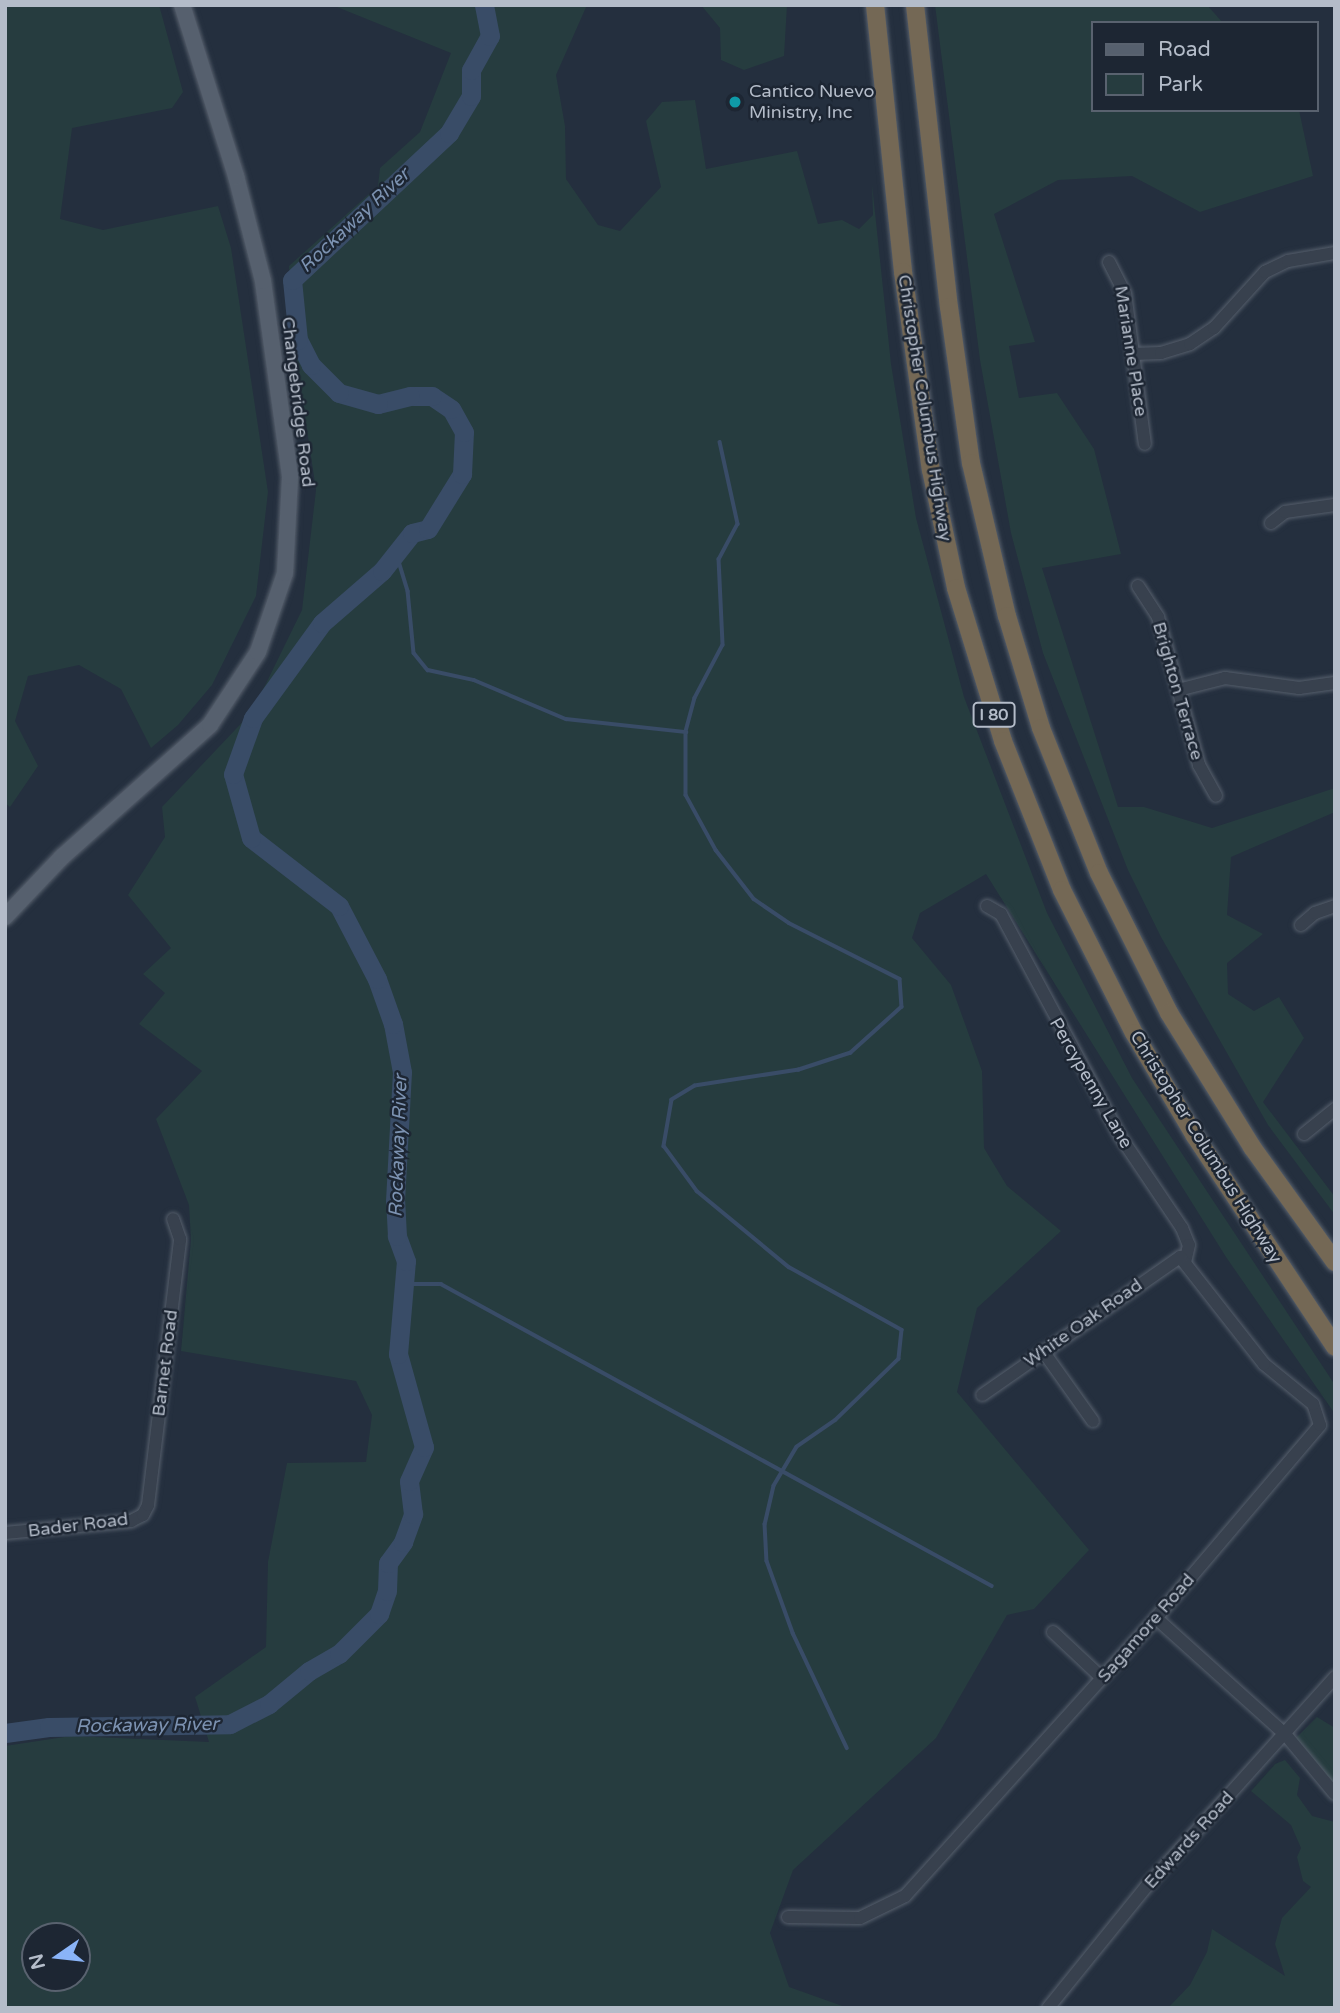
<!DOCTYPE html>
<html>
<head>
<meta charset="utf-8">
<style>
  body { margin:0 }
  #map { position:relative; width:1340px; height:2013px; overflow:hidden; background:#242f3e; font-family:"Varela Round",sans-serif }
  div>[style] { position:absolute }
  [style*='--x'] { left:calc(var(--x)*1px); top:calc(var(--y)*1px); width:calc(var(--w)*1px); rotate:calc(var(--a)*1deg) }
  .green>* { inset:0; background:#263c3f }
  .stream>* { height:3.5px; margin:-1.75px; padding:0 1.75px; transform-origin:1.75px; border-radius:1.75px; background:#394c67 }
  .river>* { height:19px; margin:-9.5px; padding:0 9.5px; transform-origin:9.5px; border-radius:9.5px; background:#394c67 }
  .roads { filter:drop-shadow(0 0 2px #565f6c) drop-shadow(0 0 2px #565f6c) }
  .minor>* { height:12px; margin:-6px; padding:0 6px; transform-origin:6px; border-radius:6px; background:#38414e }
  .major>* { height:16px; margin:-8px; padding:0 8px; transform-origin:8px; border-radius:8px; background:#56606e }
  .highway>* { height:18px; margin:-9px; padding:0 9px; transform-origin:9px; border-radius:9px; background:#746855 }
  .dots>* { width:19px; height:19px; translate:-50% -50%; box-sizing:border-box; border:4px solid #1d2633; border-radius:50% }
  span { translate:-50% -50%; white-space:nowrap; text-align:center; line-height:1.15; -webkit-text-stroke:5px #1d2633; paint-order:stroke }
  .shield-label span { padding:2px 5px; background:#1d2633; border:2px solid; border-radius:5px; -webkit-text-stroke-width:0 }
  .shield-label { font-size:16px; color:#b4bcc9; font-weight:700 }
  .poi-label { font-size:18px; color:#b4bcc9 }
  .left { translate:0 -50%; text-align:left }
  .street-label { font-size:18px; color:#b4bcc9 }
  .water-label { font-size:19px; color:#7c92b1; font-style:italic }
  .frame { position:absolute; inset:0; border:7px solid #b4bcc9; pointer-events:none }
  .legend { position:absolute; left:1091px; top:21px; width:228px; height:91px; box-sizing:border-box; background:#1d2633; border:2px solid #59626f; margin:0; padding:9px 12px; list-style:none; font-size:21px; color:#b4bcc9 }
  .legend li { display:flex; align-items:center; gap:14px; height:35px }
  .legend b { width:35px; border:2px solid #59626f }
  .north { position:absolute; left:21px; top:1922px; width:70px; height:70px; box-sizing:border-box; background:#1d2633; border:2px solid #59626f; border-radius:50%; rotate:256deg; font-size:19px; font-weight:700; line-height:28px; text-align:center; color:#b4bcc9 }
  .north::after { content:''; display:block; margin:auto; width:24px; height:32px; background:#8ab4f8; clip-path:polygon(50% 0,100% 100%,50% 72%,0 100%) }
</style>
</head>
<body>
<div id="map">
  <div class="green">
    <div style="clip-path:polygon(5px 5px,159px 5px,183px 92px,172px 108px,72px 128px,60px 219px,103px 230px,218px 206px,231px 248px,268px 492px,256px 596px,212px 685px,178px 725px,151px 748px,121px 689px,79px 665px,28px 676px,15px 721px,38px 766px,10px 807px,5px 803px)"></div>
    <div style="clip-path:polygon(evenodd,332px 5px,587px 5px,556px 75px,565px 126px,566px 179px,598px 225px,620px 231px,661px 187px,646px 121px,662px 102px,695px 100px,706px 169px,797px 151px,818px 224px,842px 220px,859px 229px,873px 215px,872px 184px,891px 364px,916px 518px,964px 697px,1047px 913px,1132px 1078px,1335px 1385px,1335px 1414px,1226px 1257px,986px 874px,920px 913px,912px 938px,951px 985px,982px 1071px,984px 1148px,1007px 1186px,1061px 1231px,977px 1308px,957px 1392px,1089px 1550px,1034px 1609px,1007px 1615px,936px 1738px,793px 1870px,770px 1933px,789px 1987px,848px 2008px,865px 2008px,5px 2008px,5px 1746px,71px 1736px,209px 1742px,195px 1697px,266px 1647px,268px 1562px,287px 1463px,366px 1462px,372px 1415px,356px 1381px,181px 1351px,191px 1240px,189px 1205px,156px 1119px,202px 1071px,139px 1024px,165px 993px,143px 974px,171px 948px,128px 895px,165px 837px,162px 807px,252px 712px,302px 610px,316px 490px,284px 277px,290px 283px,289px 266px,378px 186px,380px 168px,420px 132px,451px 53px,332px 5px,35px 1936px,77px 1936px,77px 1978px,35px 1978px,35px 1936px)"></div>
    <div style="clip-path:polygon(701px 5px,787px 5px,784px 56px,744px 70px,721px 60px,720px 28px)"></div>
    <div style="clip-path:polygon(935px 5px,1207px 5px,1223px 23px,1093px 23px,1093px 110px,1299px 110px,1313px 176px,1200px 212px,1132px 176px,1058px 180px,994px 214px,1035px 342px,1009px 346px,1019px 398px,1057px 393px,1094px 449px,1121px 554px,1042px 568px,1118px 807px,1144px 807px,1212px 828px,1335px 788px,1335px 812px,1231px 857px,1227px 915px,1263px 934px,1227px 963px,1228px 994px,1254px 1011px,1279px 997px,1304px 1038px,1263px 1102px,1335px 1197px,1335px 1215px,1268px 1125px,1161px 937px,1128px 870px,1043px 653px,1011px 533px,980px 360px)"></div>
    <div style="clip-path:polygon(1317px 1717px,1335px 1728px,1335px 1784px,1294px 1740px)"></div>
    <div style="clip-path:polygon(1285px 1760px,1300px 1778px,1297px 1795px,1312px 1816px,1335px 1822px,1335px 2008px,1168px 2008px,1190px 1985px,1207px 1952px,1212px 1929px,1285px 1976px,1275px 1944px,1282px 1918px,1311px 1887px,1303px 1881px,1297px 1857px,1301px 1848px,1291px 1825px,1251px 1791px,1275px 1764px)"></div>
  </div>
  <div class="stream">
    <div style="--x:720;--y:442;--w:84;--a:77.6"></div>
    <div style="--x:738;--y:524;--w:40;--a:118"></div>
    <div style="--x:719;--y:559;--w:86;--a:87.3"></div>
    <div style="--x:723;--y:645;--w:60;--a:117.8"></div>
    <div style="--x:695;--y:698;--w:35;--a:105"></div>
    <div style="--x:686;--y:732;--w:63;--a:90"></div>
    <div style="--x:686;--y:795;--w:63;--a:61.4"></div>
    <div style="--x:716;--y:850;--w:62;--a:52.2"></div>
    <div style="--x:754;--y:899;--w:42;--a:34.4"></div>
    <div style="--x:789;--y:923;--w:124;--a:26.8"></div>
    <div style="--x:900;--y:979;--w:28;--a:86"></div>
    <div style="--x:902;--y:1007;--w:69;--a:138"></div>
    <div style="--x:851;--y:1053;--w:55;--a:161.9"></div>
    <div style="--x:799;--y:1070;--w:105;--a:171.3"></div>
    <div style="--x:695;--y:1086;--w:27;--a:149"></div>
    <div style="--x:672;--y:1100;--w:47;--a:99.9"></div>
    <div style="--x:664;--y:1146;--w:56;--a:53.7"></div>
    <div style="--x:697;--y:1191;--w:119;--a:39.6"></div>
    <div style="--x:789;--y:1267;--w:129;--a:29.1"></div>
    <div style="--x:902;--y:1330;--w:29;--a:96"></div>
    <div style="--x:899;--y:1359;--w:88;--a:135.9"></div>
    <div style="--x:836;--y:1420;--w:47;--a:145.3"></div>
    <div style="--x:797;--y:1447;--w:45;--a:120.5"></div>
    <div style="--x:774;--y:1486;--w:39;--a:103"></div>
    <div style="--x:765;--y:1524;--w:37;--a:87"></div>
    <div style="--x:767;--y:1561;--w:77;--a:70.1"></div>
    <div style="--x:793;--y:1633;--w:127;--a:64.8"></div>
    <div style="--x:397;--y:555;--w:38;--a:73"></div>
    <div style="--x:408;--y:591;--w:62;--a:84.5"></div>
    <div style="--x:414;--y:653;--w:22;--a:51"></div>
    <div style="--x:428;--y:670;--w:47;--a:12.3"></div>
    <div style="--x:474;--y:680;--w:100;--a:23"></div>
    <div style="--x:566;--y:719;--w:121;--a:6.2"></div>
    <div style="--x:406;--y:1284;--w:35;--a:0"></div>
    <div style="--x:441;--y:1284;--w:628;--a:28.73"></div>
  </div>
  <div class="river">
    <div style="--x:5;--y:1733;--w:44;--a:-7.8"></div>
    <div style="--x:49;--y:1727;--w:181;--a:-0.9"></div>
    <div style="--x:230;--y:1724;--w:44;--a:-27.1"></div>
    <div style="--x:269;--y:1704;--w:52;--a:-39.5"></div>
    <div style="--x:309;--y:1671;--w:34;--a:-30"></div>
    <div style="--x:339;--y:1654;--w:57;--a:-45"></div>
    <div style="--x:379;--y:1614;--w:24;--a:-71"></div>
    <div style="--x:387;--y:1591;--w:28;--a:-88"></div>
    <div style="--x:388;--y:1563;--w:26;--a:-54"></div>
    <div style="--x:403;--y:1542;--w:30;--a:-70"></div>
    <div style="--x:413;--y:1514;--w:33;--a:-97"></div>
    <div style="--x:409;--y:1481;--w:37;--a:-66"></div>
    <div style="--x:424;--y:1447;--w:97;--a:-105.6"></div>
    <div style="--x:398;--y:1354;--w:93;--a:-85.1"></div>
    <div style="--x:406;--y:1261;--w:27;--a:-110"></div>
    <div style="--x:397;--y:1236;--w:35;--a:-93"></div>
    <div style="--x:395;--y:1201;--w:129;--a:-86.9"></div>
    <div style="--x:402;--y:1072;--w:49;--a:-100.6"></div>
    <div style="--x:393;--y:1024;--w:48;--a:-109.6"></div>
    <div style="--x:377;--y:979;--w:82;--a:-117.5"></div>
    <div style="--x:339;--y:906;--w:111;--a:-142.3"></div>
    <div style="--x:251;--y:838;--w:66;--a:-105.7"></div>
    <div style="--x:233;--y:774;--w:59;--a:-70.3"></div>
    <div style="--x:253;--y:718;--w:117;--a:-54"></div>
    <div style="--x:322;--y:623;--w:79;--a:-40.9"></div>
    <div style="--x:382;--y:571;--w:48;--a:-51.7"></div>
    <div style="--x:412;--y:533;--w:16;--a:-14"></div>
    <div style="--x:428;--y:529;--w:65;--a:-58.3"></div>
    <div style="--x:462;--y:474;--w:42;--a:-87.3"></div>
    <div style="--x:464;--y:432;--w:26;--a:-119"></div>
    <div style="--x:451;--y:409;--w:23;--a:-146"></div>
    <div style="--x:432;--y:396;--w:22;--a:180"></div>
    <div style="--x:410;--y:396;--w:33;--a:166"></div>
    <div style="--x:378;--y:404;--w:41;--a:-164.2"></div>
    <div style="--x:339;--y:393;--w:40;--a:-135"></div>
    <div style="--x:311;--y:365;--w:28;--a:-117"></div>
    <div style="--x:298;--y:340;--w:60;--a:-95.7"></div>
    <div style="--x:292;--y:280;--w:215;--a:-43.1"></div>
    <div style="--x:449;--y:133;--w:43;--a:-59.3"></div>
    <div style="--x:471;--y:96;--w:26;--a:-90"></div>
    <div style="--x:471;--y:70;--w:39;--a:-61"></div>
    <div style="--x:490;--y:36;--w:32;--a:-101"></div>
  </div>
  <div class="roads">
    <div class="minor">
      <div style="--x:1109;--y:262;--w:35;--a:63"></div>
      <div style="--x:1125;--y:293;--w:152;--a:82.5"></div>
      <div style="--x:1133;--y:354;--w:28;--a:-2"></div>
      <div style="--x:1161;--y:353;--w:30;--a:-17"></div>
      <div style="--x:1190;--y:344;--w:29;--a:-34"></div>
      <div style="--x:1214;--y:328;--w:76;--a:-47.7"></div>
      <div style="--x:1265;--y:272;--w:25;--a:-26"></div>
      <div style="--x:1288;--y:261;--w:48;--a:-9.7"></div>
      <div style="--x:1271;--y:523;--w:18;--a:-38"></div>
      <div style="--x:1285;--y:512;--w:50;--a:-8"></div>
      <div style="--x:1138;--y:586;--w:37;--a:57"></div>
      <div style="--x:1158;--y:617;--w:154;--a:74.5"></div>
      <div style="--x:1199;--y:765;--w:35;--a:61"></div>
      <div style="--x:1178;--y:690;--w:49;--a:-14.3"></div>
      <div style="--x:1225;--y:678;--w:75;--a:7.7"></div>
      <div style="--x:1299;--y:688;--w:36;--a:-8"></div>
      <div style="--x:987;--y:906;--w:16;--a:30"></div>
      <div style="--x:1001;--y:914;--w:252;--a:61.8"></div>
      <div style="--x:1120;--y:1136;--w:111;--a:56"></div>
      <div style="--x:1182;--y:1228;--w:18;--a:68"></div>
      <div style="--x:1189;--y:1245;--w:17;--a:103"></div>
      <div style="--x:1301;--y:925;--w:18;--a:-41"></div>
      <div style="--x:1315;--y:913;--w:21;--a:-19"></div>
      <div style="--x:1304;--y:1134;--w:40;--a:-39"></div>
      <div style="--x:1043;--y:1351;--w:86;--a:54.5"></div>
      <div style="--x:5;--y:1533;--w:127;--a:-5.4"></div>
      <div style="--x:131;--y:1521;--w:13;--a:-27"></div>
      <div style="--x:143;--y:1515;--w:11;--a:-63"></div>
      <div style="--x:148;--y:1505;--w:268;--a:-83.1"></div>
      <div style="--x:180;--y:1239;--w:21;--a:-109"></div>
      <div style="--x:1156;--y:1618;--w:173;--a:42"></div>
      <div style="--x:1285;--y:1734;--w:78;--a:50.2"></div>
      <div style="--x:1053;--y:1632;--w:67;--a:43.2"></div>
      <div style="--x:788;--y:1917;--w:72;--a:0.8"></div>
      <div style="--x:860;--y:1918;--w:50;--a:-26.1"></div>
      <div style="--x:905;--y:1896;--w:375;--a:-47.9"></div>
      <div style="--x:1156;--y:1618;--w:253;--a:-49.6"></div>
      <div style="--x:1320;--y:1425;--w:22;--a:-108"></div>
      <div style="--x:1313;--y:1404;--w:63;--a:-140.8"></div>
      <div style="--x:1264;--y:1364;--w:136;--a:-128.1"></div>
      <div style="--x:1180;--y:1257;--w:241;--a:145.1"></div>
      <div style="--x:1048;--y:2008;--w:156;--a:-51"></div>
      <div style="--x:1146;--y:1887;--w:283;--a:-48"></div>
    </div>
    <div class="major">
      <div style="--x:5;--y:917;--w:83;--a:-46.5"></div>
      <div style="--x:62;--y:857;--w:198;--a:-41.7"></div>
      <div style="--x:210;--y:725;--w:87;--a:-56.7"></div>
      <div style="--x:258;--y:652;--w:83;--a:-71.1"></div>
      <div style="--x:285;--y:573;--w:97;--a:-87"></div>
      <div style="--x:290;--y:476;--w:197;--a:-97.9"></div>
      <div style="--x:263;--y:281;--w:108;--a:-104.4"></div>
      <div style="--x:236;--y:176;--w:179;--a:-107.5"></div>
    </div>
    <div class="highway">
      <div style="--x:875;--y:5;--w:268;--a:84"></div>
      <div style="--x:903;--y:272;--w:200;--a:82"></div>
      <div style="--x:931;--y:470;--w:121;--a:78"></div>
      <div style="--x:956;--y:588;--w:160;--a:72.9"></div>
      <div style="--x:1003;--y:741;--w:160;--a:68.4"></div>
      <div style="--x:1062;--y:890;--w:160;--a:63.3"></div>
      <div style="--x:1134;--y:1033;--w:120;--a:59.4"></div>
      <div style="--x:1195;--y:1136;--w:253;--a:56.4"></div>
      <div style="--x:915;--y:5;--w:304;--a:83.6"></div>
      <div style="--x:949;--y:307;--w:158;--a:82"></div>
      <div style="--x:971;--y:463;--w:157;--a:76.8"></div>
      <div style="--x:1007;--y:616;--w:117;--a:73.1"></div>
      <div style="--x:1041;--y:728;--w:156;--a:68.2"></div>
      <div style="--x:1099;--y:873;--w:157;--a:63.4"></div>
      <div style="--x:1169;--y:1013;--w:158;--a:58.2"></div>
      <div style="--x:1252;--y:1147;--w:142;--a:54.2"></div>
    </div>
  </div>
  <div class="dots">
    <div style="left:735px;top:102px;background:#0f9aa8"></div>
  </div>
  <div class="shield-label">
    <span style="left:994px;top:715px">I 80</span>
  </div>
  <div class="poi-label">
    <span class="left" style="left:749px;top:102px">Cantico Nuevo<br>Ministry, Inc</span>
  </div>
  <div class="street-label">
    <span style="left:1131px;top:351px;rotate:81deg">Marianne Place</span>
    <span style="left:298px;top:402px;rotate:83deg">Changebridge Road</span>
    <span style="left:925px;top:408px;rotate:81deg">Christopher Columbus Highway</span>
    <span style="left:1178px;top:691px;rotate:74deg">Brighton Terrace</span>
    <span style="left:1091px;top:1083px;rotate:60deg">Percypenny Lane</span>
    <span style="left:1206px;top:1147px;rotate:58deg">Christopher Columbus Highway</span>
    <span style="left:1083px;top:1323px;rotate:-35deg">White Oak Road</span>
    <span style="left:165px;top:1363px;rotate:-83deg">Barnet Road</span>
    <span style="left:78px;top:1525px;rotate:-7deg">Bader Road</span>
    <span style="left:1146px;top:1628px;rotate:-49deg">Sagamore Road</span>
    <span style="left:1189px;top:1840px;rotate:-48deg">Edwards Road</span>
  </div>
  <div class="water-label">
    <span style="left:355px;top:221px;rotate:-43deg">Rockaway River</span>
    <span style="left:399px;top:1146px;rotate:-88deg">Rockaway River</span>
    <span style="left:147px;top:1726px;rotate:-1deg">Rockaway River</span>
  </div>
  <div class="frame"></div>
  <ul class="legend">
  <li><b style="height:9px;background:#56606e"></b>Road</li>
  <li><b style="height:19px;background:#263c3f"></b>Park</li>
  </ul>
  <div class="north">N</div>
</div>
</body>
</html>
